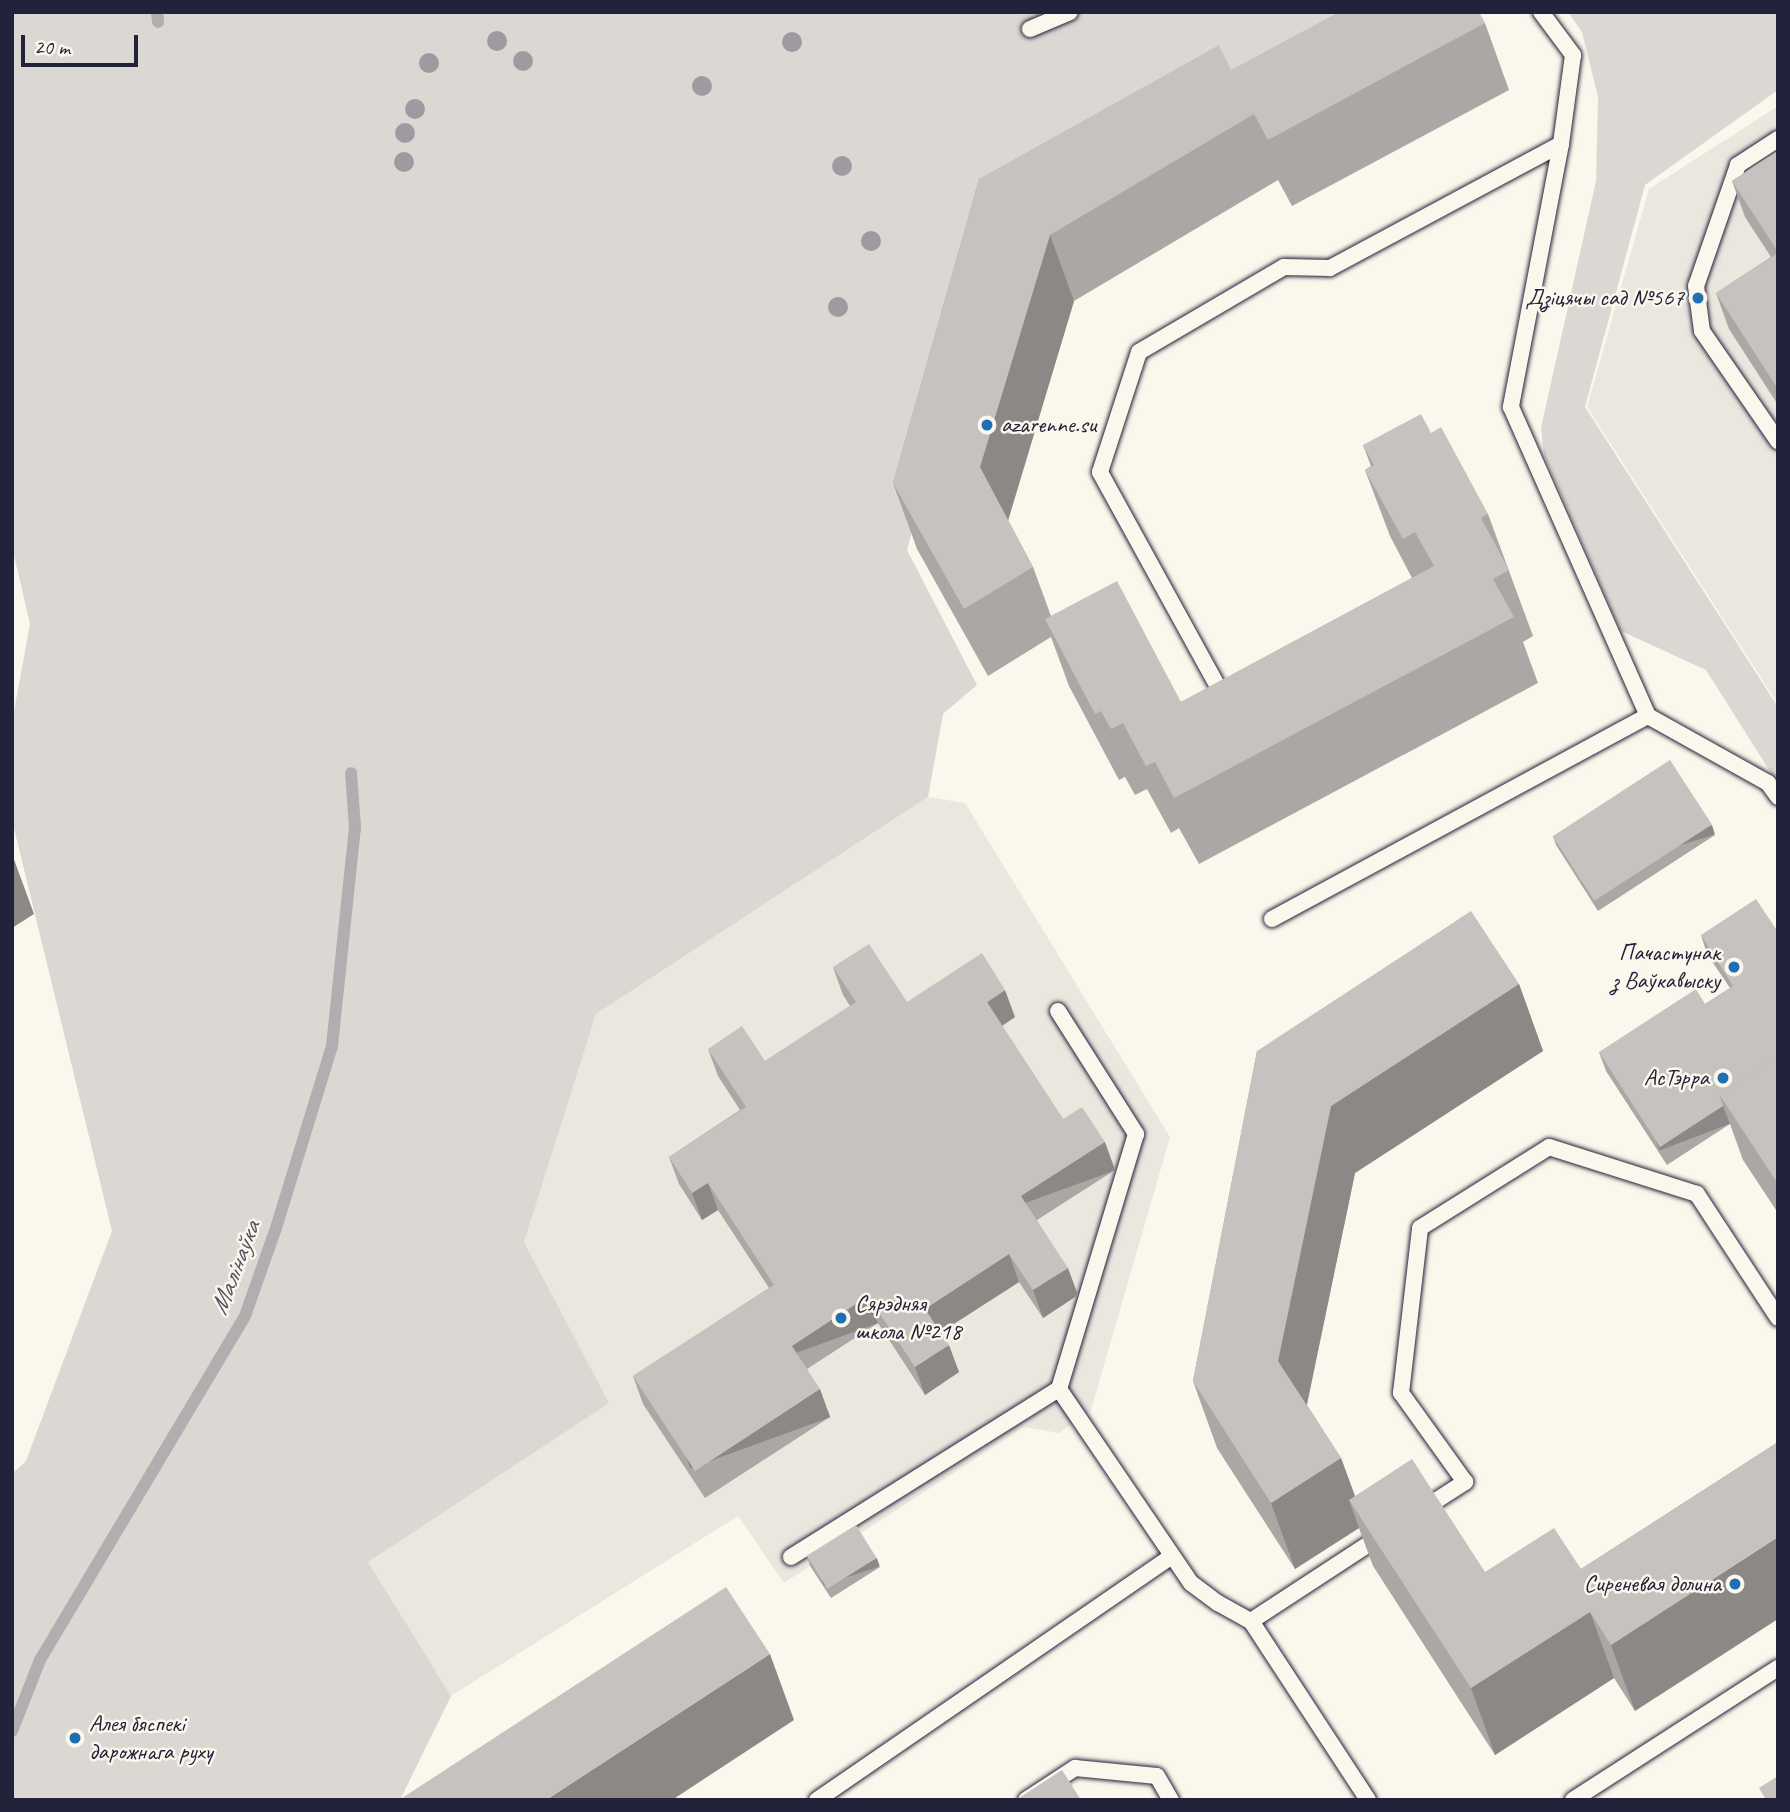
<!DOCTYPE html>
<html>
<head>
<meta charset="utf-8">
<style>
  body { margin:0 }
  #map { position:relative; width:1790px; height:1812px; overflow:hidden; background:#fbf7ec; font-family:Caveat,sans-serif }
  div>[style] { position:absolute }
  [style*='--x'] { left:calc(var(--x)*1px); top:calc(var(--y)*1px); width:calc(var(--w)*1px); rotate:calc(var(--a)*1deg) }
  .built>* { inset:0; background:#ebe7df }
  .green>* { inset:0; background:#dbd8d3 }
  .stream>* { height:12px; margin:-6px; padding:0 6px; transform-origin:6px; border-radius:6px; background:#b1aeb0 }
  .roads { filter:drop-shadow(0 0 2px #22223b) drop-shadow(0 0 2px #22223b) }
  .service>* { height:16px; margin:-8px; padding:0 8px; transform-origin:8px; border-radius:8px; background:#fbf7ec }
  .trees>* { width:20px; height:20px; margin:-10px; border-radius:50%; background:#9d9ba0 }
  .wall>* { inset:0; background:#aaa7a5 }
  .shaded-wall>* { inset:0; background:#8b8886; transform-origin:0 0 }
  .building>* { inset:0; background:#c6c2c0; transform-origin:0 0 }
  .dots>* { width:19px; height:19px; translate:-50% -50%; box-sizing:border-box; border:4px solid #fbf7ec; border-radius:50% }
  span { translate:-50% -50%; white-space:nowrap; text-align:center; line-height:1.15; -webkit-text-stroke:5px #fbf7ec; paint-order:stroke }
  .poi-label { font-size:24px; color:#22223b }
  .right { translate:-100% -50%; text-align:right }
  .left { translate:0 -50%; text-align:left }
  .water-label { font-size:26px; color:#545364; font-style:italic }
  .frame { position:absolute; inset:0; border:14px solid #22223b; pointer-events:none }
  .scale { position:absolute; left:21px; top:35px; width:117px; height:32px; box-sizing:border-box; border:4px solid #22223b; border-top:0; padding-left:9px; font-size:21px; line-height:24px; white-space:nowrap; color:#22223b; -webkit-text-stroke:5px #fbf7ec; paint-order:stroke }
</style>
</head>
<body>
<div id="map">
  <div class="built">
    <div style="clip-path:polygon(1778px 106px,1778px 704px,1587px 407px,1649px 189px)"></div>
    <div style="clip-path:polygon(928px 797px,965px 803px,1170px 1137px,1091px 1410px,1059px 1433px,1024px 1427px,784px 1583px,738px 1516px,451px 1696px,367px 1562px,608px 1403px,523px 1242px,596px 1014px)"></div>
  </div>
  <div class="green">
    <div style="clip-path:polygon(12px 12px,1441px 12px,988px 247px,907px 550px,977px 685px,943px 714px,928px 797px,596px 1014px,524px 1242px,609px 1403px,368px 1562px,451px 1696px,400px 1800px,12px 1800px,12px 1474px,26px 1461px,112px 1231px,12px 820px,12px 722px,30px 624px,12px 547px)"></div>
    <div style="clip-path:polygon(1568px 12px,1778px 12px,1778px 90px,1645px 185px,1585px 407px,1778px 707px,1778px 784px,1706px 670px,1621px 631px,1544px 455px,1541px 428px,1596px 181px,1598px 97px,1582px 32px)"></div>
  </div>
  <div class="stream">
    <div style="--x:157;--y:12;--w:10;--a:84"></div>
    <div style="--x:12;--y:1731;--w:76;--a:-68.5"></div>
    <div style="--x:40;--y:1660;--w:400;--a:-59.2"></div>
    <div style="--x:245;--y:1316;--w:93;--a:-70.6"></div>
    <div style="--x:276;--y:1228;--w:190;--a:-72.9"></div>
    <div style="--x:332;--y:1046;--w:220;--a:-84"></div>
    <div style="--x:355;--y:827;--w:54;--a:-94.2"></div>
  </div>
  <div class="roads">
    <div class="service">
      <div style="--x:1541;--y:12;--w:54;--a:53.3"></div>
      <div style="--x:1573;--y:55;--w:90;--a:97.7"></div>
      <div style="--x:1561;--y:144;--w:268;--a:100.8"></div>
      <div style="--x:1511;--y:407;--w:338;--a:66.1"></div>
      <div style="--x:1648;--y:716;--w:137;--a:29.2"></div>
      <div style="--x:1768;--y:783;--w:17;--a:54"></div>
      <div style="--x:1030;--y:29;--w:43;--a:-23"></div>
      <div style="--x:1778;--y:139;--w:48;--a:147"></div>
      <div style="--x:1738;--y:165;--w:128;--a:109.1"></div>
      <div style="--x:1696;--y:286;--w:45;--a:82.4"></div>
      <div style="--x:1702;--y:331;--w:134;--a:55.4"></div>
      <div style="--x:1217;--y:685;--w:243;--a:-118.8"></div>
      <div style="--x:1100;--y:472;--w:126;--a:-72"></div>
      <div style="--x:1139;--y:352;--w:168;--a:-30.4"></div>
      <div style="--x:1284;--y:267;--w:46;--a:1.2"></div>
      <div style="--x:1330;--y:268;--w:262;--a:-28.2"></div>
      <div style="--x:1272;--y:919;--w:427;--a:-28.4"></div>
      <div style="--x:1058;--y:1011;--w:146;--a:57.6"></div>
      <div style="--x:1136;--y:1134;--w:266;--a:106.8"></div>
      <div style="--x:1059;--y:1389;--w:235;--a:55.8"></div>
      <div style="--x:1191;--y:1583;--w:34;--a:37"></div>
      <div style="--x:1218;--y:1603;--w:38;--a:29"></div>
      <div style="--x:1251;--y:1621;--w:214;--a:56.8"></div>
      <div style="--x:1420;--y:1511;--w:54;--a:-32.8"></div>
      <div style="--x:1465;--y:1482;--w:110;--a:-125.7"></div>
      <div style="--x:1401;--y:1393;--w:166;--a:-83.4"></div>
      <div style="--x:1420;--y:1228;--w:152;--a:-32.1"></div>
      <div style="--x:1549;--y:1147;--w:155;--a:17.6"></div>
      <div style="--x:1697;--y:1194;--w:148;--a:56.8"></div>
      <div style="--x:791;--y:1557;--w:316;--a:-32.1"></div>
      <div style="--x:1251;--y:1621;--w:159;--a:-33.2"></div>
      <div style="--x:817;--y:1800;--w:429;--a:-34.5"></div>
      <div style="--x:1026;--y:1800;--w:59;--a:-33.1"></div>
      <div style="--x:1075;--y:1768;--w:82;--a:5.6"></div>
      <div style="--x:1157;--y:1776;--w:28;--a:60"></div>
      <div style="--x:1573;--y:1800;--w:244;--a:-32.8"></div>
    </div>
  </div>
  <div class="trees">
    <div style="left:497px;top:41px"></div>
    <div style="left:792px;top:42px"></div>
    <div style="left:523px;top:61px"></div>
    <div style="left:429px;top:63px"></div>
    <div style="left:702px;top:86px"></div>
    <div style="left:415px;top:109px"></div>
    <div style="left:405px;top:133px"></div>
    <div style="left:404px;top:162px"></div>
    <div style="left:842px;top:166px"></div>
    <div style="left:871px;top:241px"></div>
    <div style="left:838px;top:307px"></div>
  </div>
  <div class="wall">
    <div style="clip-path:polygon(1485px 23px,1509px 90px,1292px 206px,1278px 180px,1074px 301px,1008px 520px,1033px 567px,1051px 616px,1181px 702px,1412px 578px,1390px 536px,1365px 470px,1371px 466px,1363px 445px,1431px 433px,1488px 514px,1533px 636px,1523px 642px,1538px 683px,1199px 864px,1179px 828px,1171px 833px,1147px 789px,1135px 795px,1125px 777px,1119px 780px,1069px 686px,1051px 637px,988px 676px,917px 549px,893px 483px,979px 179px,1231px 70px)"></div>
    <div style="clip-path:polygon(1778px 151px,1778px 405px,1729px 329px,1716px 293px,1771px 257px,1745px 217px,1732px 181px)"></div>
    <div style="clip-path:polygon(1715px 835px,1598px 911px,1556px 845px,1553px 836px)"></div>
    <div style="clip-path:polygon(1778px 932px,1778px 1213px,1743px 1160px,1730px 1124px,1667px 1165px,1606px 1071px,1599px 1052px,1705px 1004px,1730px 988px,1707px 954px,1701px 935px)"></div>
    <div style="clip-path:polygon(833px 967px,907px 1002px,1015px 1017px,1002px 1026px,1063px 1119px,1115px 1170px,1037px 1220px,1078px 1295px,1043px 1318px,1019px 1282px,941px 1332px,959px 1372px,925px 1395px,878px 1323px,807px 1369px,830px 1417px,705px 1498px,643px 1404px,633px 1376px,769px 1288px,718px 1210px,702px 1220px,679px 1184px,669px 1157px,740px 1110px,718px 1076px,708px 1049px,765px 1061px,850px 1006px,843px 995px)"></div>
    <div style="clip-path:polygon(1519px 984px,1543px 1051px,1355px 1173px,1307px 1405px,1341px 1458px,1355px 1496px,1485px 1572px,1581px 1569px,1778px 1442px,1635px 1711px,1614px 1678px,1495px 1755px,1373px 1566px,1359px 1528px,1295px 1569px,1217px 1448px,1193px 1381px,1257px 1051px)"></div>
    <div style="clip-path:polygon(807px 1556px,880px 1567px,831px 1598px,810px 1566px)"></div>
  </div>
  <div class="shaded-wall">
    <div style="clip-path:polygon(1050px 235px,1074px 301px,1004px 534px,980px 467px)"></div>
    <div style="left:1712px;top:825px;width:10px;height:140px;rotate:73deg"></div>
    <div style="clip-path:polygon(12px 854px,34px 914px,12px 928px)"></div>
    <div style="clip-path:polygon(1519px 984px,1543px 1051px,1355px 1173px,1302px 1427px,1278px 1361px,1331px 1106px)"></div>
    <div style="clip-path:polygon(1005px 990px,1015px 1017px,997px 1029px,987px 1002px)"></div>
    <div style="left:1723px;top:1106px;width:19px;height:75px;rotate:69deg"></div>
    <div style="left:1105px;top:1142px;width:30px;height:100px;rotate:70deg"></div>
    <div style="clip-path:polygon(708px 1183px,718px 1210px,702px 1220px,692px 1193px)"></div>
    <div style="clip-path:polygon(1009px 1254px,1019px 1282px,935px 1336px,925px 1309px)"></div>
    <div style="clip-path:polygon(1068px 1268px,1078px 1295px,1043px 1318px,1033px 1290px)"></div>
    <div style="left:868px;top:1296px;width:29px;height:91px;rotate:70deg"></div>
    <div style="clip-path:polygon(949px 1345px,959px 1372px,925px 1395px,915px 1367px)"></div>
    <div style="left:820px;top:1389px;width:30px;height:149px;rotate:70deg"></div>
    <div style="clip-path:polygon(1341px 1458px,1365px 1524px,1349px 1500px,1359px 1528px,1295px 1569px,1271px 1503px)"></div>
    <div style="clip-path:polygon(1778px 1537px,1778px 1619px,1635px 1711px,1611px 1645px)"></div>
    <div style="left:877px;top:1558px;width:9px;height:59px;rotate:72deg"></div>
    <div style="clip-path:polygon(1590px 1612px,1614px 1678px,1495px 1755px,1471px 1688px)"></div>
    <div style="clip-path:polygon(770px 1654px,794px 1720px,672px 1800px,546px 1800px)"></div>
  </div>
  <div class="building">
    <div style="clip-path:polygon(1339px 12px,1479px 12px,1485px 23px,1268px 140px,1254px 114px,1050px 235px,980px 467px,1033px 567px,964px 609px,893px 483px,979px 179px,1219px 45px,1231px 70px)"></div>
    <div style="clip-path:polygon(1778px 151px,1778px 252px,1732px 181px)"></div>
    <div style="clip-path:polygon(1778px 253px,1778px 389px,1716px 293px)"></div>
    <div style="clip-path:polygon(1421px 414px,1431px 433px,1441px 427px,1488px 514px,1481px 518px,1509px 570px,1493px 579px,1514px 617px,1174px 798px,1155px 762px,1146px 766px,1123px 723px,1111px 729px,1101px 711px,1095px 714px,1045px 619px,1117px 581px,1181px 702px,1434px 566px,1415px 532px,1403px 539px,1365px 470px,1374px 465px,1363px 445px)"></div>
    <div style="left:1670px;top:760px;width:77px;height:140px;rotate:57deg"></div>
    <div style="clip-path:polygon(1756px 899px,1778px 932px,1778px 1056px,1719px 1094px,1723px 1106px,1660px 1147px,1599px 1052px,1696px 989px,1705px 1004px,1733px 986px,1701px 935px)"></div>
    <div style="clip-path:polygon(1471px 911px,1519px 984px,1331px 1106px,1278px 1361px,1341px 1458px,1271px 1503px,1193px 1381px,1257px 1051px)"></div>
    <div style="clip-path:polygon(869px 944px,907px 1002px,982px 953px,1005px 990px,987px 1002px,1063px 1119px,1082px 1107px,1105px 1142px,1021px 1196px,1068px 1268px,1033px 1290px,1009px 1254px,925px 1309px,949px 1345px,915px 1367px,868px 1296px,792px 1346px,820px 1389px,695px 1471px,633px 1376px,774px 1285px,708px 1183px,692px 1193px,669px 1157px,746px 1107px,708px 1049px,742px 1026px,765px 1061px,856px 1002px,833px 967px)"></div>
    <div style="clip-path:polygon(1778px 1056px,1778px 1184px,1719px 1094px)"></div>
    <div style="clip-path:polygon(1778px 1442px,1778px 1537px,1611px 1645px,1590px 1612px,1471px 1688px,1349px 1500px,1412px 1459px,1485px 1572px,1554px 1528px,1581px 1569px)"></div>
    <div style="left:856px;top:1525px;width:39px;height:58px;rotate:58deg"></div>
    <div style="clip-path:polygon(726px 1587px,770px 1654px,546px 1800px,399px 1800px)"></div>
    <div style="clip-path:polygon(1062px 1770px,1081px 1800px,1016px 1800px)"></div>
    <div style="clip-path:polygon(1778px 1776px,1778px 1800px,1766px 1800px,1759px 1788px)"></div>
  </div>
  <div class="dots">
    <div style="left:1698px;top:298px;background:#1f6fb2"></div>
    <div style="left:987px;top:425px;background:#1f6fb2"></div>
    <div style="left:1734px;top:967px;background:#1f6fb2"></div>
    <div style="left:1723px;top:1078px;background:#1f6fb2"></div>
    <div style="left:841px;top:1318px;background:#1f6fb2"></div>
    <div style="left:1735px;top:1584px;background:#1f6fb2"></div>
    <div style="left:75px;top:1738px;background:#1f6fb2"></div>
  </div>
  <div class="poi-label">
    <span class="right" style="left:1684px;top:298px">Дзіцячы сад №567</span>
    <span class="left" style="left:1001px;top:425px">azarenne.su</span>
    <span class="right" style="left:1720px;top:967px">Пачастунак<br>з Ваўкавыску</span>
    <span class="right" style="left:1709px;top:1078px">АсТэрра</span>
    <span class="left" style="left:855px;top:1318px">Сярэдняя<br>школа №218</span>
    <span class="right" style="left:1721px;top:1584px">Сиреневая долина</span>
    <span class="left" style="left:89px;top:1738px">Алея бяспекі<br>дарожнага руху</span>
  </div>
  <div class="water-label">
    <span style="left:235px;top:1268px;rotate:-69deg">Малінаўка</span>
  </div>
  <div class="frame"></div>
  <div class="scale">20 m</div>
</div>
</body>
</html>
